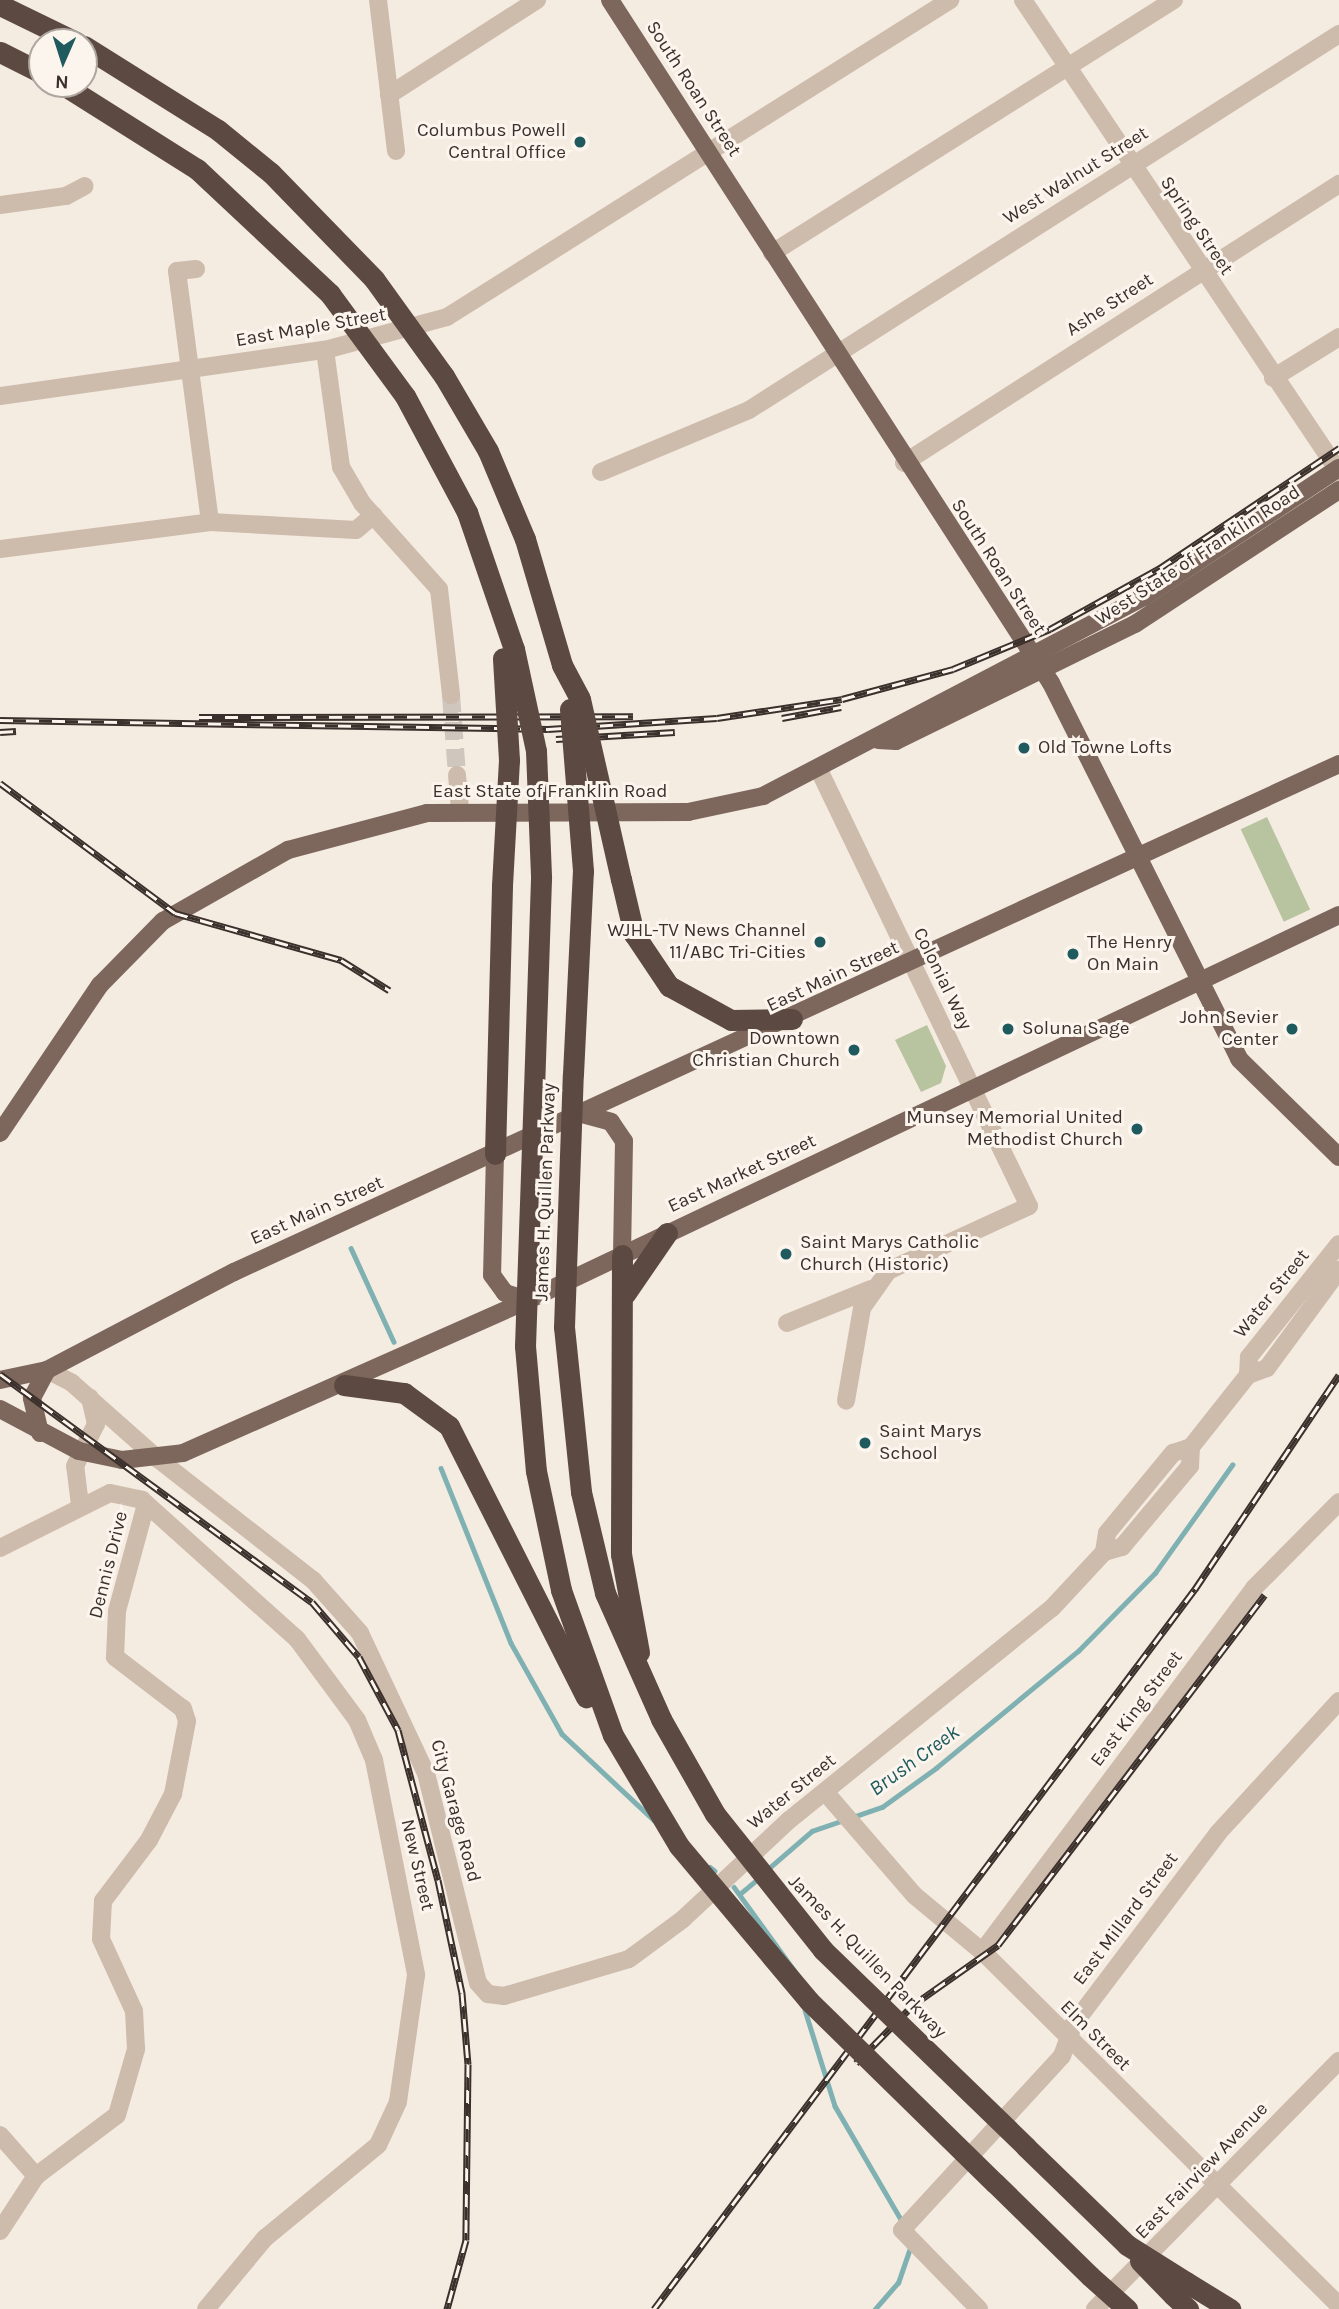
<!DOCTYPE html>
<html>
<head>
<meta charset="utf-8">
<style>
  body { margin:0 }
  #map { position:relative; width:1339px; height:2309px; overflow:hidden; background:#f4ebe1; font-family:Karla,sans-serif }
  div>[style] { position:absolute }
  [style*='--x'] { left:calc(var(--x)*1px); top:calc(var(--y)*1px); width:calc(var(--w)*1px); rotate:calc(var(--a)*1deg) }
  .green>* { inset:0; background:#b8c4a0; transform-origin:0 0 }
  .stream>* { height:4.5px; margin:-2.25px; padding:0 2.25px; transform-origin:2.25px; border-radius:2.25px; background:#7fb0b2 }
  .minor-tunnel>* { height:18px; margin-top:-9px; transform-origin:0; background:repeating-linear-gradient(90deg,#cfc6bd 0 18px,transparent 0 27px) }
  .minor>* { height:18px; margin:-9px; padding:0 9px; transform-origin:9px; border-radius:9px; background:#cdbbac }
  .major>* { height:18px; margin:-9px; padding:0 9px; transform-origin:9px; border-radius:9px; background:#7d675c }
  .highway>* { height:21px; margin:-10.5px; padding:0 10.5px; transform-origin:10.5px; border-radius:10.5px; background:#5c4a42 }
  .rail>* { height:7px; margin-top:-3.5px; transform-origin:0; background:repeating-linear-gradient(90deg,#fbf5ee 0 13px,#3b302b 0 26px); box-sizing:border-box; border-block:2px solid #3b302b }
  .highway-bridge>* { height:21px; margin:-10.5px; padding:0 10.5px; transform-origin:10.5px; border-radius:10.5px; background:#5c4a42 }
  .dots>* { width:19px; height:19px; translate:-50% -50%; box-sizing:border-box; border:4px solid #fbf5ee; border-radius:50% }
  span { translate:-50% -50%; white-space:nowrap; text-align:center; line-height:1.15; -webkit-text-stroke:6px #fbf5ee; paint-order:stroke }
  .street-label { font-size:19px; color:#3b302b }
  .poi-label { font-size:19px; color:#3b302b }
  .right { translate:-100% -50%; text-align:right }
  .left { translate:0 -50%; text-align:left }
  .water-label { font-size:21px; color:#1f5a5e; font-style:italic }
  .north { position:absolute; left:28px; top:28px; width:70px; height:70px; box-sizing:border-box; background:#fbf5ee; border:2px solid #aea6a0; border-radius:50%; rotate:183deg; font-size:19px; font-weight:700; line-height:28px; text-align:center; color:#3b302b }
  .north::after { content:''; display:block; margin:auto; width:24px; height:32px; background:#1f5a5e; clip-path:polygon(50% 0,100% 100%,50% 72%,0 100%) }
</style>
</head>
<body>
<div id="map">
  <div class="green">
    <div style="left:1267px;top:817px;width:102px;height:29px;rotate:65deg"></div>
    <div style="clip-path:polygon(927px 1025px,946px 1066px,941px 1083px,921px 1092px,895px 1040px)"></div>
  </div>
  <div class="stream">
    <div style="--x:351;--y:1248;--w:103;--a:65.4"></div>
    <div style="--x:441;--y:1468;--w:188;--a:68.2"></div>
    <div style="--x:511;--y:1643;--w:104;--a:60.7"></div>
    <div style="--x:562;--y:1734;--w:126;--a:43.1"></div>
    <div style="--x:853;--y:1817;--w:31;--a:-19"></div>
    <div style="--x:882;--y:1807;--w:67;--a:-35.8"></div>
    <div style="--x:936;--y:1768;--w:184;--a:-39.5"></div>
    <div style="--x:1078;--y:1651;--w:110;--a:-45.4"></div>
    <div style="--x:1155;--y:1573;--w:133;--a:-54.5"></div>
    <div style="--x:710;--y:1867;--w:6;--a:39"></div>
    <div style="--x:768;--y:1869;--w:58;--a:-40.8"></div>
    <div style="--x:812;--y:1831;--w:34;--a:-19"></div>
    <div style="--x:734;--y:1887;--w:107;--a:54.1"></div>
    <div style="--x:741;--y:1893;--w:23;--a:-40"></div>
    <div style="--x:805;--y:2010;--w:101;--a:72.6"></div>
    <div style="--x:835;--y:2106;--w:135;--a:59.8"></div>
    <div style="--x:875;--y:2309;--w:35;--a:-49"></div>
    <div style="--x:898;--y:2283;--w:37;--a:-71"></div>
  </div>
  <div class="minor-tunnel">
    <div style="--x:451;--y:695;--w:80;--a:85.7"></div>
  </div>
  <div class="minor">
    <div style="--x:378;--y:0;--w:152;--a:83.2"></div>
    <div style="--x:1023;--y:0;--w:568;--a:56.2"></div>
    <div style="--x:389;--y:95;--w:176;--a:-32.7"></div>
    <div style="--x:0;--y:205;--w:67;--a:-7.8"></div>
    <div style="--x:66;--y:196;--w:21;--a:-28"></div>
    <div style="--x:772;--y:253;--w:475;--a:-32.2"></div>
    <div style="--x:196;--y:269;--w:19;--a:174"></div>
    <div style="--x:177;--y:271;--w:253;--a:82.5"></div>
    <div style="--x:325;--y:350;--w:118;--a:82.2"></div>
    <div style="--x:341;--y:467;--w:42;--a:59.7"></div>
    <div style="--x:362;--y:503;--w:115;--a:48.2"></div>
    <div style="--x:439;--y:589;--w:107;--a:83.5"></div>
    <div style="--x:1273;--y:378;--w:78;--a:-31.8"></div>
    <div style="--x:0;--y:396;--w:328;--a:-8.1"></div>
    <div style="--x:325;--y:350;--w:126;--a:-15.1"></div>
    <div style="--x:447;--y:317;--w:595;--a:-32.22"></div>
    <div style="--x:904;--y:463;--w:517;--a:-32.68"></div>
    <div style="--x:601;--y:472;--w:160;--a:-22.7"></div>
    <div style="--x:749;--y:410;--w:700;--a:-32.51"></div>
    <div style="--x:0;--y:549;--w:212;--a:-7.3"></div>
    <div style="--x:210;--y:522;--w:146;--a:3.1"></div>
    <div style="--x:356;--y:530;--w:23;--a:-40"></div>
    <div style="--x:819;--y:770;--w:484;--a:64.3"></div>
    <div style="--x:1029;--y:1206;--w:155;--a:155.3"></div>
    <div style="--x:888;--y:1271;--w:45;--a:125.1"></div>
    <div style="--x:862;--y:1308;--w:94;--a:99.8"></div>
    <div style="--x:457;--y:775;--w:36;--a:85"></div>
    <div style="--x:787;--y:1323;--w:91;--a:-22"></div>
    <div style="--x:47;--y:1370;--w:28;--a:27"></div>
    <div style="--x:72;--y:1383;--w:115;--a:41.5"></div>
    <div style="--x:158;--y:1459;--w:197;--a:38"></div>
    <div style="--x:313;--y:1580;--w:71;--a:48.4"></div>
    <div style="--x:360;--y:1633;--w:155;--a:64.8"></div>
    <div style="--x:426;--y:1773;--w:216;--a:76.1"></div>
    <div style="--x:478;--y:1983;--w:15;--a:48"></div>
    <div style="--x:488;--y:1994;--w:16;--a:7"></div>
    <div style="--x:504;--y:1996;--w:130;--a:-16.5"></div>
    <div style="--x:629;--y:1959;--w:67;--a:-36.5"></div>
    <div style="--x:683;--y:1919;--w:144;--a:-43"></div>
    <div style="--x:788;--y:1821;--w:339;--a:-38.9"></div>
    <div style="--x:1052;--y:1608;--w:76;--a:-47.1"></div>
    <div style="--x:1104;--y:1552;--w:19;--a:-16"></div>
    <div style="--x:1122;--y:1547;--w:106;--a:-50"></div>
    <div style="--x:1190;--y:1466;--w:19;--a:-87"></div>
    <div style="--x:1248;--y:1375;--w:18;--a:-87"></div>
    <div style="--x:1249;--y:1357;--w:144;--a:-51.5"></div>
    <div style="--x:80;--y:1505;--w:39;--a:-97"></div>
    <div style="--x:75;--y:1466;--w:47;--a:-63.4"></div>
    <div style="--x:96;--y:1424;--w:27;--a:-103"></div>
    <div style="--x:0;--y:1548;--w:123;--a:-26.6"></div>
    <div style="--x:110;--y:1493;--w:33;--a:12"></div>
    <div style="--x:142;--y:1500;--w:208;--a:41.9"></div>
    <div style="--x:297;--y:1639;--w:101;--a:53.5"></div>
    <div style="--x:357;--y:1720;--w:43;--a:67"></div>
    <div style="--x:374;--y:1760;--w:219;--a:78.9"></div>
    <div style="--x:416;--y:1975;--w:128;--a:98.1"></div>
    <div style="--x:398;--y:2102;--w:47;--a:114.9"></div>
    <div style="--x:378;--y:2145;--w:146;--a:140.5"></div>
    <div style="--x:265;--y:2238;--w:92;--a:129.7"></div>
    <div style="--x:1104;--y:1552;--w:19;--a:-81"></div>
    <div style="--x:1107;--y:1533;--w:104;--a:-50.5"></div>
    <div style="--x:1173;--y:1453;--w:19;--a:-18"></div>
    <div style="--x:1191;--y:1447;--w:92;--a:-51.6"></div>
    <div style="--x:1248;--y:1375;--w:20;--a:-20"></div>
    <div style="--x:1267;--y:1368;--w:122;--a:-53.7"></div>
    <div style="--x:826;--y:1793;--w:135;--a:49.2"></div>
    <div style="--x:914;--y:1895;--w:92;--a:39.7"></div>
    <div style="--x:985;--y:1954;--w:499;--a:44.8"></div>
    <div style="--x:982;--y:1952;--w:454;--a:-53.2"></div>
    <div style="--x:1254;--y:1588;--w:121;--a:-45.3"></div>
    <div style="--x:0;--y:2135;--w:55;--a:48.7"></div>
    <div style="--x:0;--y:2231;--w:66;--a:-56.8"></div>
    <div style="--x:36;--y:2176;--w:101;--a:-37"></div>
    <div style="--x:117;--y:2115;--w:69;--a:-73.9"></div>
    <div style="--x:136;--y:2049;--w:38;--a:-93"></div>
    <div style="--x:134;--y:2011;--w:79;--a:-114.6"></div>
    <div style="--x:101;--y:1939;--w:38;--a:-87"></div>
    <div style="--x:103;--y:1901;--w:76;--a:-53"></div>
    <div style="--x:149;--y:1840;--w:52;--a:-62.4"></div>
    <div style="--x:173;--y:1794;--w:74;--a:-79.1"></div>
    <div style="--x:187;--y:1721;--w:13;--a:-108"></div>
    <div style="--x:183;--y:1709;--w:86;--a:-142.6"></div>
    <div style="--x:115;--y:1657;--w:46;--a:-87.5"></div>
    <div style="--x:117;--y:1611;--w:111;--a:-74.8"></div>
    <div style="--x:979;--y:2309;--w:110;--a:-134.3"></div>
    <div style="--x:902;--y:2230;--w:236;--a:-47.4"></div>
    <div style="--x:1062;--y:2056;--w:33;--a:-70"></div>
    <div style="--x:1073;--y:2025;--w:241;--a:-52.9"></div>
    <div style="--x:1218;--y:1833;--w:179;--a:-47.5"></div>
    <div style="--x:1095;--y:2309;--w:348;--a:-45.5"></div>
  </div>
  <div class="major">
    <div style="--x:610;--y:0;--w:813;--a:57.15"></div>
    <div style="--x:1051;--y:683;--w:420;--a:63.4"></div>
    <div style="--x:1239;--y:1059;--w:140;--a:44.4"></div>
    <div style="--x:878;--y:740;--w:18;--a:3"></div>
    <div style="--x:896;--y:741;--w:266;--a:-26.1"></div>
    <div style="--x:1135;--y:624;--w:244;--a:-33.3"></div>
    <div style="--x:582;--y:1114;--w:30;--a:15"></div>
    <div style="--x:611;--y:1122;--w:23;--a:56"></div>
    <div style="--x:624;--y:1141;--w:114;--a:91"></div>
    <div style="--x:0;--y:1133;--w:179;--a:-56"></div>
    <div style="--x:100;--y:985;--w:90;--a:-45.5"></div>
    <div style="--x:163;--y:921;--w:144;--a:-29.6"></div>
    <div style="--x:288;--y:850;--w:144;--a:-14.9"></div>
    <div style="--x:427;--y:813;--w:261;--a:-0.2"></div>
    <div style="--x:688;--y:812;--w:77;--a:-12"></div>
    <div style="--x:763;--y:796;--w:430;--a:-27.6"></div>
    <div style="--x:1144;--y:597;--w:234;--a:-33.5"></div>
    <div style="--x:495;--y:1154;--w:121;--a:91.4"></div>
    <div style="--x:492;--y:1275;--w:22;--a:54"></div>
    <div style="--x:505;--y:1293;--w:24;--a:17"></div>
    <div style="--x:0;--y:1380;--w:48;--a:-12"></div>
    <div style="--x:47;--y:1370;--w:211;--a:-27.7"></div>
    <div style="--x:234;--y:1272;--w:1216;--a:-24.69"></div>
    <div style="--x:0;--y:1409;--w:89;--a:28"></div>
    <div style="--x:79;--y:1451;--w:44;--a:11.8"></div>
    <div style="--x:122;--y:1460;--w:61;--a:-6.5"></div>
    <div style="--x:183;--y:1453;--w:377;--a:-23.9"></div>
    <div style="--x:528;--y:1300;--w:898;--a:-25.39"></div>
    <div style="--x:40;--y:1433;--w:36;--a:-103"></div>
    <div style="--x:32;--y:1398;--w:32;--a:-62"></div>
  </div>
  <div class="highway">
    <div style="--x:0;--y:5;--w:85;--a:26"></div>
    <div style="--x:84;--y:46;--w:158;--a:32.1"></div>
    <div style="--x:218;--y:130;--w:68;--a:39.1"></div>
    <div style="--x:271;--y:173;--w:148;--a:45.8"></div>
    <div style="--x:0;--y:52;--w:47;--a:26.6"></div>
    <div style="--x:62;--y:84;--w:160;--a:32.2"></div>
    <div style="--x:197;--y:169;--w:183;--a:43.2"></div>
    <div style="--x:444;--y:376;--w:87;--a:59.6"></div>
    <div style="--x:488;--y:451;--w:95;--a:67.2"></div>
    <div style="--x:525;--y:539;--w:131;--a:73.6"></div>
    <div style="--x:405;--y:396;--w:132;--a:61.9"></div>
    <div style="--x:467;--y:512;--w:145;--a:71.1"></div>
    <div style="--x:621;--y:879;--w:57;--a:76.7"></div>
    <div style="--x:634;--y:934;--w:63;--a:56.1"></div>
    <div style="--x:669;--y:986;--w:71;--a:28.7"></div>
    <div style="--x:731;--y:1020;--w:61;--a:-0.9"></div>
    <div style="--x:573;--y:1074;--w:203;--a:-87.2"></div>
    <div style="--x:534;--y:1090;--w:212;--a:-88.1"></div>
    <div style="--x:495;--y:1154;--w:269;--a:-88.5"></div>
    <div style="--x:622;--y:1255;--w:299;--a:90.2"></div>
    <div style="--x:621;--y:1554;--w:100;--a:79.6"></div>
    <div style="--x:625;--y:1294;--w:74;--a:-55.5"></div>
    <div style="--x:564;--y:1327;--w:166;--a:84.1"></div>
    <div style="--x:581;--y:1492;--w:104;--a:76.6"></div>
    <div style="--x:605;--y:1593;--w:138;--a:66"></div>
    <div style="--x:661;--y:1719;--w:109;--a:60.4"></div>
    <div style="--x:525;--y:1346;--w:125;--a:85"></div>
    <div style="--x:536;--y:1471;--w:122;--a:78.1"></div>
    <div style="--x:561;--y:1590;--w:154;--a:70.3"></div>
    <div style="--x:613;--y:1735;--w:129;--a:59.3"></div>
    <div style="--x:344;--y:1385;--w:61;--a:7.6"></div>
    <div style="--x:404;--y:1393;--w:56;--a:36.3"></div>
    <div style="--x:449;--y:1426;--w:304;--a:63.2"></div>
    <div style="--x:1026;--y:2147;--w:141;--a:44.1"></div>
    <div style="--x:995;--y:2183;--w:133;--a:44.4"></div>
    <div style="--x:1186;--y:2282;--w:52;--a:31.5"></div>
    <div style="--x:1173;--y:2295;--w:21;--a:43"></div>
  </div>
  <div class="rail">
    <div style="--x:199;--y:717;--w:434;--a:-0.1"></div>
    <div style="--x:782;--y:718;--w:60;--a:-10.6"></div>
    <div style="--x:0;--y:720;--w:548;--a:0.94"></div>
    <div style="--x:548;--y:729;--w:169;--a:-3.7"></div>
    <div style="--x:717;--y:718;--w:126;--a:-8.6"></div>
    <div style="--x:842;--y:699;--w:115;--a:-15.1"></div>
    <div style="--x:953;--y:669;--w:105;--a:-22.4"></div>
    <div style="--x:1050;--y:629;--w:126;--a:-29"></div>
    <div style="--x:1160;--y:568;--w:216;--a:-33.8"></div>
    <div style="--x:0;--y:732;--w:16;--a:-4"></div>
    <div style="--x:556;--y:739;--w:119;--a:-3.4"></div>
    <div style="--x:0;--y:783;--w:218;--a:36.6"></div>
    <div style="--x:175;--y:913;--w:173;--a:15.8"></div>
    <div style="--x:341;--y:960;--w:57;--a:32"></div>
    <div style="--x:0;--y:1374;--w:386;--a:36.2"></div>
    <div style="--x:312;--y:1602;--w:72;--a:49.5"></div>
    <div style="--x:359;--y:1657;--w:83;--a:61.9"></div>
    <div style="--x:398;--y:1730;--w:155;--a:75.1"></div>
    <div style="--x:438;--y:1880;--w:116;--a:78"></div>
    <div style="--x:462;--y:1993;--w:71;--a:85.2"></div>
    <div style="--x:468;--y:2064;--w:176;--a:90.7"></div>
    <div style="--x:466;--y:2240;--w:72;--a:105.4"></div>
    <div style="--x:856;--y:2063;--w:81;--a:-45.5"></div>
    <div style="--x:913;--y:2005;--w:104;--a:-35.2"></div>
    <div style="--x:998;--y:1945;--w:440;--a:-52.7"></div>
    <div style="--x:654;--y:2309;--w:901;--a:-53.08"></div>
    <div style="--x:1195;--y:1589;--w:258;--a:-56.1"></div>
  </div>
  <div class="highway-bridge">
    <div style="--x:374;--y:279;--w:120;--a:54.2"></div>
    <div style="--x:330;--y:294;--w:127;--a:53.7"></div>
    <div style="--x:514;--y:649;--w:104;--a:77.8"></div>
    <div style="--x:536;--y:751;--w:127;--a:87.7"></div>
    <div style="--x:562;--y:665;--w:38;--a:62"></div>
    <div style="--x:580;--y:699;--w:185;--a:77.2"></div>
    <div style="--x:570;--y:709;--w:163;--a:85.4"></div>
    <div style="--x:502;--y:885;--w:125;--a:-86.8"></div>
    <div style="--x:509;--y:760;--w:102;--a:-93.4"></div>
    <div style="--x:564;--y:1327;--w:253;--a:-88"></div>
    <div style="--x:525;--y:1346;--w:256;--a:-88"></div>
    <div style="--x:715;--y:1814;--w:174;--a:51.5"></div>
    <div style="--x:823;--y:1950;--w:283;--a:44.1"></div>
    <div style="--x:679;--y:1846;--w:202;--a:50"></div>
    <div style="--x:809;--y:2001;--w:260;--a:44.4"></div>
    <div style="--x:1127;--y:2245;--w:70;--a:32.1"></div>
    <div style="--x:1140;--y:2261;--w:47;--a:45.9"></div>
    <div style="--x:1090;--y:2276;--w:50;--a:41.7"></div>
  </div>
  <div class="dots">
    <div style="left:580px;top:142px;background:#1f5a5e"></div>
    <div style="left:1024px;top:748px;background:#1f5a5e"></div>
    <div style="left:820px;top:942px;background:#1f5a5e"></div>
    <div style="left:1073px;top:954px;background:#1f5a5e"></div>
    <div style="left:1008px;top:1029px;background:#1f5a5e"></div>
    <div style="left:1292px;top:1029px;background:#1f5a5e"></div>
    <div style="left:854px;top:1050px;background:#1f5a5e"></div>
    <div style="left:1137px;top:1129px;background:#1f5a5e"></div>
    <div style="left:786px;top:1254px;background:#1f5a5e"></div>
    <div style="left:865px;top:1443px;background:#1f5a5e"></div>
  </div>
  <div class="street-label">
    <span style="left:693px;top:89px;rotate:57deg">South Roan Street</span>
    <span style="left:1076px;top:176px;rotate:-32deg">West Walnut Street</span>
    <span style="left:1196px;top:226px;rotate:56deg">Spring Street</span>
    <span style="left:1110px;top:305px;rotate:-33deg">Ashe Street</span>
    <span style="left:311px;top:328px;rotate:-10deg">East Maple Street</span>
    <span style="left:1198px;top:556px;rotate:-33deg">West State of Franklin Road</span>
    <span style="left:998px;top:567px;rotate:57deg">South Roan Street</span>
    <span style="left:550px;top:792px">East State of Franklin Road</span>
    <span style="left:833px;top:977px;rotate:-25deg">East Main Street</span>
    <span style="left:942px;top:979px;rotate:64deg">Colonial Way</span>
    <span style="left:742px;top:1174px;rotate:-25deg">East Market Street</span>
    <span style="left:546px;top:1192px;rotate:-88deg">James H. Quillen Parkway</span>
    <span style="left:317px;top:1211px;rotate:-24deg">East Main Street</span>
    <span style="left:1272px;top:1294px;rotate:-51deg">Water Street</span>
    <span style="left:109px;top:1565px;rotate:-76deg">Dennis Drive</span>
    <span style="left:1137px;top:1709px;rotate:-53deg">East King Street</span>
    <span style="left:792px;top:1792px;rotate:-39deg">Water Street</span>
    <span style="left:455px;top:1811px;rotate:75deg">City Garage Road</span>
    <span style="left:417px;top:1865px;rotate:77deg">New Street</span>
    <span style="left:1126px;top:1919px;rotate:-53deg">East Millard Street</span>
    <span style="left:867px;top:1957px;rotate:46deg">James H. Quillen Parkway</span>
    <span style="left:1095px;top:2036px;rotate:45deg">Elm Street</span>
    <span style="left:1202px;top:2171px;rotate:-46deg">East Fairview Avenue</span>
  </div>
  <div class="poi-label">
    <span class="right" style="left:566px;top:142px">Columbus Powell<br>Central Office</span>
    <span class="left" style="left:1038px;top:748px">Old Towne Lofts</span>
    <span class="right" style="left:806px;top:942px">WJHL-TV News Channel<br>11/ABC Tri-Cities</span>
    <span class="left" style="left:1087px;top:954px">The Henry<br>On Main</span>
    <span class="right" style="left:1278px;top:1029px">John Sevier<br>Center</span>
    <span class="left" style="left:1022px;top:1029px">Soluna Sage</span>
    <span class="right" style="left:840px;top:1050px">Downtown<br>Christian Church</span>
    <span class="right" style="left:1123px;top:1129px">Munsey Memorial United<br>Methodist Church</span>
    <span class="left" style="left:800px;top:1254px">Saint Marys Catholic<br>Church (Historic)</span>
    <span class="left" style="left:879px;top:1443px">Saint Marys<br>School</span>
  </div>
  <div class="water-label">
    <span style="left:914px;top:1760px;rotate:-36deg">Brush Creek</span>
  </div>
  <div class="north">N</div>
</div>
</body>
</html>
